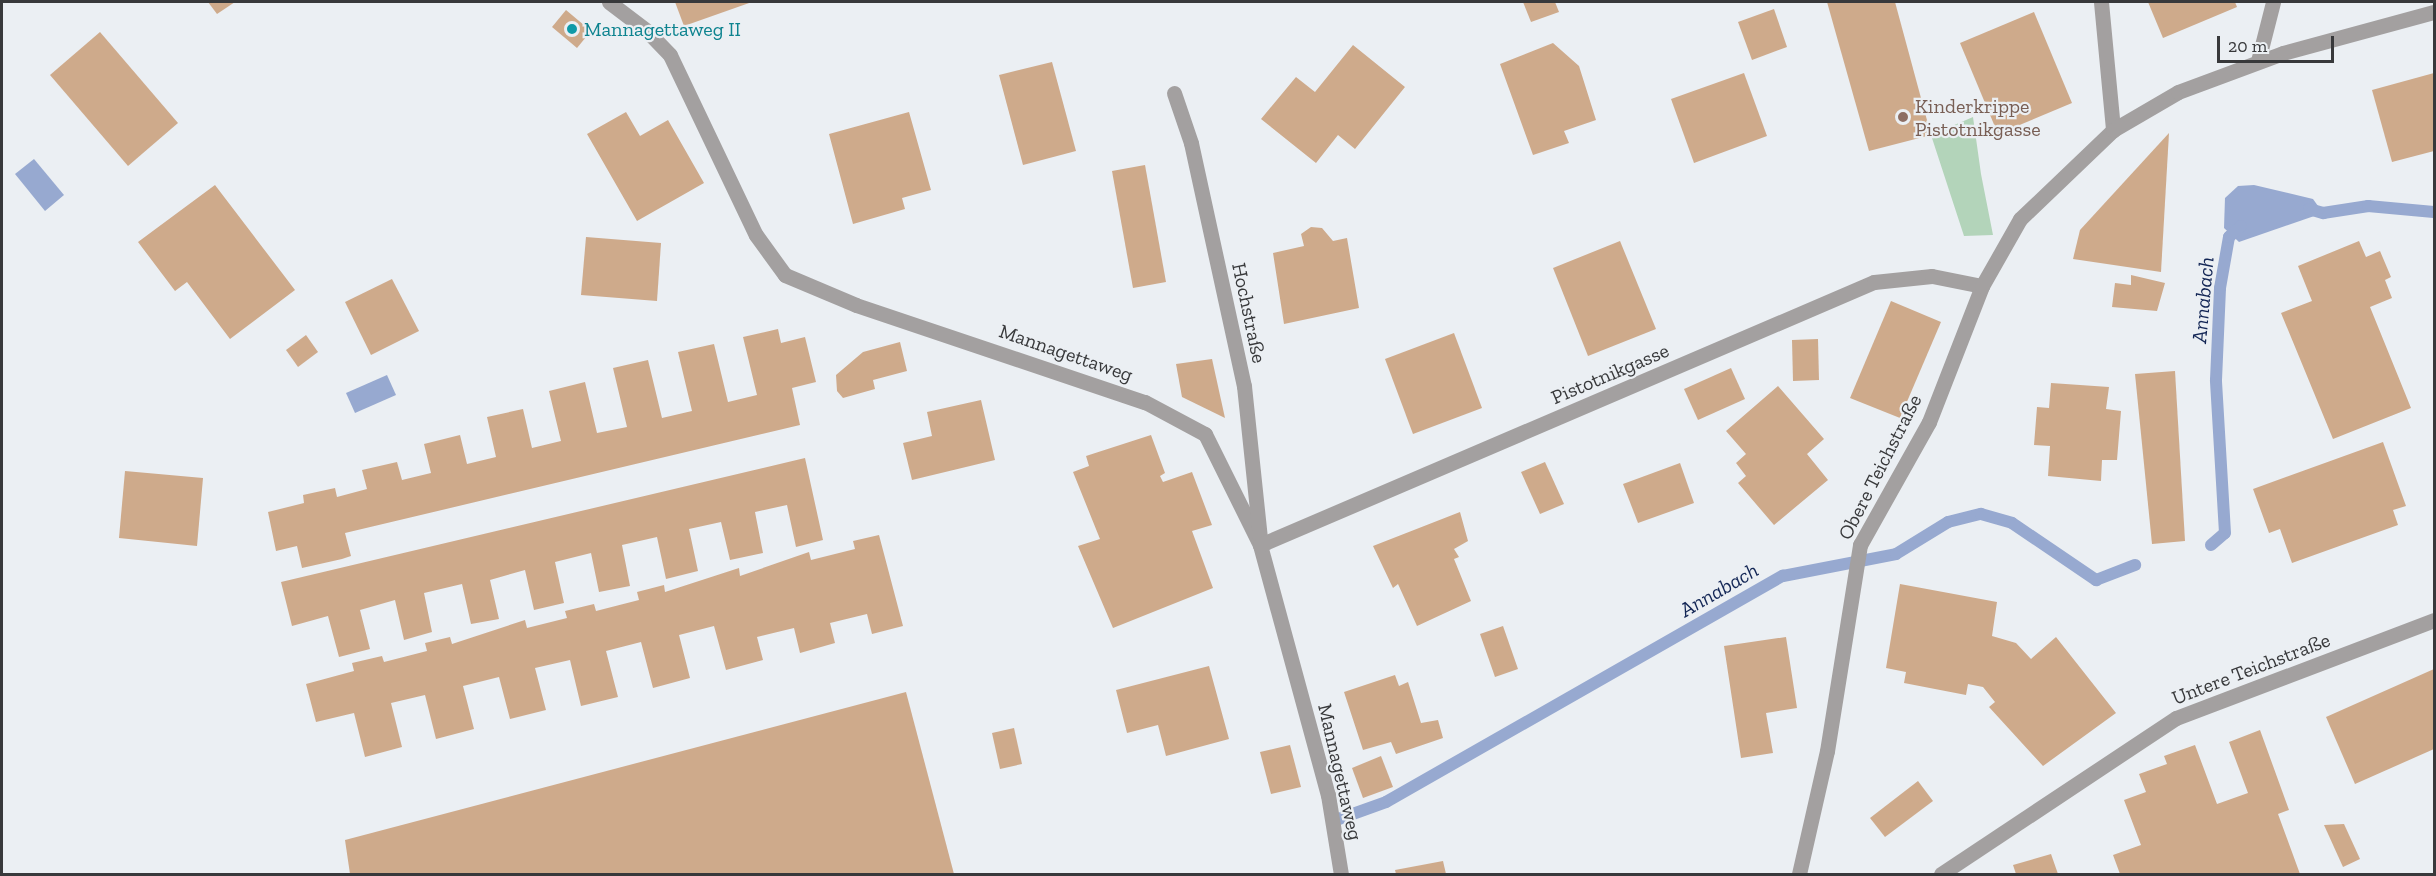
<!DOCTYPE html>
<meta charset="utf-8">
<style>
body{margin:0}
#map{position:relative;width:2436px;height:876px;overflow:hidden;background:#ebeff3;font-family:"Zilla Slab",serif}
div>[style]{position:absolute}
.green>*{inset:0;background:#b3d4ba}
.water>*{inset:0;background:#97a9d0}
.stream>*{height:12px;margin:-6px;padding:0 6px;transform-origin:6px;border-radius:6px;background:#97a9d0}
.building>*{inset:0;background:#ceaa8b}
.minor>*{height:15px;margin:-7.5px;padding:0 7.5px;transform-origin:7.5px;border-radius:7.5px;background:#a3a0a0}
.dots>*{width:16px;height:16px;translate:-50% -50%;box-sizing:border-box;border:3px solid #ebeff3;border-radius:50%}
span{translate:-50% -50%;white-space:nowrap;text-align:center;line-height:1.15;-webkit-text-stroke:4.5px #ebeff3;paint-order:stroke}
.culture-label{font-size:20px;color:#0d838f}
.left{translate:0 -50%;text-align:left}
.education-label{font-size:20px;color:#785e54}
.street-label{font-size:20px;color:#38393b}
.water-label{font-size:21px;color:#132655;font-style:italic}
.frame{position:absolute;inset:0;border:3px solid #38393b;pointer-events:none}
.scale{position:absolute;left:2217px;top:36px;width:117px;height:27px;box-sizing:border-box;border:3px solid #38393b;border-top:0;padding-left:8px;font-size:18px;line-height:21px;white-space:nowrap;color:#38393b;-webkit-text-stroke:4px #ebeff3;paint-order:stroke}
</style>
<div id="map">
<div class="green">
<i style="clip-path:polygon(1973px 117px,1981px 174px,1993px 235px,1964px 236px,1931px 135px)"></i>
</div>
<div class="water">
<i style="clip-path:polygon(34px 159px,64px 195px,45px 211px,15px 174px)"></i>
<i style="clip-path:polygon(2254px 185px,2313px 199px,2323px 213px,2239px 242px,2224px 228px,2225px 198px,2238px 186px)"></i>
<i style="clip-path:polygon(387px 375px,396px 395px,355px 413px,346px 393px)"></i>
</div>
<div class="stream">
<i style="left:2309px;top:209px;width:15px;rotate:16deg"></i>
<i style="left:2323px;top:213px;width:46px;rotate:-8.8deg"></i>
<i style="left:2368px;top:206px;width:66px;rotate:5.2deg"></i>
<i style="left:2211px;top:545px;width:18px;rotate:-41deg"></i>
<i style="left:2225px;top:533px;width:153px;rotate:-93.4deg"></i>
<i style="left:2216px;top:380px;width:92px;rotate:-87.5deg"></i>
<i style="left:2220px;top:288px;width:52px;rotate:-80deg"></i>
<i style="left:2229px;top:237px;width:16px;rotate:-43deg"></i>
<i style="left:1336px;top:820px;width:53px;rotate:-19.8deg"></i>
<i style="left:1386px;top:802px;width:457px;rotate:-29.7deg"></i>
<i style="left:1783px;top:576px;width:115px;rotate:-11deg"></i>
<i style="left:1896px;top:554px;width:61px;rotate:-31.6deg"></i>
<i style="left:1948px;top:522px;width:34px;rotate:-14deg"></i>
<i style="left:1981px;top:514px;width:32px;rotate:16deg"></i>
<i style="left:2012px;top:523px;width:102px;rotate:34.2deg"></i>
<i style="left:2096px;top:580px;width:42px;rotate:-21deg"></i>
</div>
<div class="building">
<i style="clip-path:polygon(208px 2px,235px 2px,217px 14px)"></i>
<i style="clip-path:polygon(675px 2px,752px 2px,684px 26px)"></i>
<i style="clip-path:polygon(1523px 2px,1555px 2px,1559px 12px,1531px 22px)"></i>
<i style="clip-path:polygon(1827px 2px,1895px 2px,1931px 135px,1869px 151px)"></i>
<i style="clip-path:polygon(2148px 2px,2235px 2px,2237px 7px,2163px 38px)"></i>
<i style="clip-path:polygon(1774px 9px,1787px 47px,1752px 60px,1738px 22px)"></i>
<i style="clip-path:polygon(566px 10px,591px 31px,577px 48px,552px 27px)"></i>
<i style="clip-path:polygon(2034px 12px,2072px 103px,1998px 134px,1960px 43px)"></i>
<i style="clip-path:polygon(100px 32px,178px 123px,128px 166px,50px 75px)"></i>
<i style="clip-path:polygon(1553px 43px,1579px 66px,1596px 120px,1564px 131px,1569px 143px,1533px 155px,1500px 64px)"></i>
<i style="clip-path:polygon(1353px 45px,1405px 87px,1355px 149px,1338px 135px,1316px 163px,1261px 119px,1296px 77px,1315px 92px)"></i>
<i style="clip-path:polygon(1052px 62px,1076px 151px,1023px 165px,999px 75px)"></i>
<i style="clip-path:polygon(1744px 73px,1767px 136px,1694px 163px,1671px 99px)"></i>
<i style="clip-path:polygon(2434px 73px,2434px 151px,2392px 162px,2372px 90px)"></i>
<i style="clip-path:polygon(626px 112px,640px 136px,668px 120px,704px 183px,637px 221px,587px 134px)"></i>
<i style="clip-path:polygon(909px 112px,931px 190px,902px 198px,905px 209px,853px 224px,829px 134px)"></i>
<i style="clip-path:polygon(2169px 133px,2161px 272px,2073px 259px,2080px 230px)"></i>
<i style="clip-path:polygon(1145px 165px,1166px 282px,1133px 288px,1112px 171px)"></i>
<i style="clip-path:polygon(215px 185px,295px 290px,230px 339px,187px 282px,175px 291px,138px 242px)"></i>
<i style="clip-path:polygon(1311px 227px,1322px 228px,1333px 241px,1347px 238px,1359px 308px,1284px 324px,1273px 253px,1304px 246px,1301px 234px)"></i>
<i style="clip-path:polygon(586px 237px,661px 243px,657px 301px,581px 295px)"></i>
<i style="clip-path:polygon(1620px 241px,1656px 329px,1588px 356px,1553px 268px)"></i>
<i style="clip-path:polygon(2359px 241px,2366px 257px,2380px 251px,2391px 277px,2385px 280px,2392px 298px,2370px 307px,2411px 408px,2333px 439px,2281px 313px,2312px 301px,2298px 266px)"></i>
<i style="clip-path:polygon(2131px 275px,2165px 283px,2157px 311px,2112px 307px,2115px 283px,2131px 285px)"></i>
<i style="clip-path:polygon(392px 279px,419px 331px,371px 355px,345px 302px)"></i>
<i style="clip-path:polygon(1891px 301px,1941px 322px,1900px 418px,1850px 398px)"></i>
<i style="clip-path:polygon(778px 329px,781px 343px,805px 337px,816px 382px,792px 388px,800px 425px,345px 533px,351px 556px,342px 559px,302px 568px,297px 546px,276px 551px,268px 512px,304px 503px,303px 495px,335px 488px,337px 497px,367px 489px,362px 470px,397px 462px,402px 480px,431px 473px,424px 444px,460px 435px,467px 464px,496px 457px,487px 417px,523px 409px,532px 448px,561px 441px,549px 391px,585px 382px,597px 433px,627px 427px,613px 368px,648px 360px,662px 418px,692px 411px,678px 352px,714px 344px,728px 402px,757px 395px,743px 337px)"></i>
<i style="clip-path:polygon(1454px 333px,1482px 408px,1413px 434px,1385px 359px)"></i>
<i style="clip-path:polygon(306px 335px,318px 352px,298px 367px,286px 350px)"></i>
<i style="clip-path:polygon(1818px 339px,1819px 380px,1793px 381px,1792px 340px)"></i>
<i style="clip-path:polygon(900px 342px,907px 371px,873px 380px,875px 389px,843px 398px,837px 391px,836px 375px,863px 352px)"></i>
<i style="clip-path:polygon(1212px 359px,1225px 418px,1182px 397px,1176px 364px)"></i>
<i style="clip-path:polygon(1731px 368px,1745px 399px,1698px 420px,1684px 389px)"></i>
<i style="clip-path:polygon(2175px 371px,2185px 541px,2152px 544px,2135px 374px)"></i>
<i style="clip-path:polygon(2051px 383px,2109px 387px,2106px 409px,2121px 411px,2117px 460px,2102px 460px,2101px 481px,2048px 476px,2050px 446px,2034px 445px,2037px 407px,2049px 408px)"></i>
<i style="clip-path:polygon(1778px 386px,1824px 439px,1807px 454px,1828px 480px,1774px 525px,1738px 483px,1746px 476px,1736px 463px,1746px 454px,1726px 431px)"></i>
<i style="clip-path:polygon(981px 400px,995px 460px,912px 480px,903px 443px,932px 436px,927px 412px)"></i>
<i style="clip-path:polygon(1151px 435px,1165px 473px,1160px 476px,1163px 482px,1192px 472px,1212px 525px,1192px 531px,1213px 588px,1113px 628px,1078px 546px,1100px 539px,1073px 472px,1089px 466px,1086px 456px)"></i>
<i style="clip-path:polygon(2383px 442px,2406px 506px,2393px 510px,2398px 525px,2292px 563px,2280px 529px,2269px 533px,2253px 489px)"></i>
<i style="clip-path:polygon(805px 458px,823px 540px,796px 547px,787px 505px,755px 512px,763px 553px,730px 560px,721px 522px,689px 529px,698px 571px,666px 579px,657px 537px,622px 545px,630px 586px,599px 592px,591px 553px,555px 562px,564px 603px,534px 610px,525px 570px,490px 580px,499px 619px,471px 624px,462px 584px,424px 593px,432px 632px,404px 640px,395px 600px,360px 610px,370px 649px,339px 657px,328px 616px,292px 626px,281px 582px)"></i>
<i style="clip-path:polygon(1545px 462px,1564px 504px,1540px 514px,1521px 472px)"></i>
<i style="clip-path:polygon(1680px 463px,1694px 503px,1638px 523px,1623px 484px)"></i>
<i style="clip-path:polygon(125px 471px,203px 478px,197px 546px,119px 538px)"></i>
<i style="clip-path:polygon(1460px 512px,1468px 541px,1454px 549px,1459px 557px,1454px 559px,1471px 601px,1417px 626px,1398px 584px,1393px 588px,1373px 546px)"></i>
<i style="clip-path:polygon(879px 535px,903px 626px,872px 634px,867px 614px,830px 623px,835px 643px,800px 653px,794px 628px,757px 637px,763px 660px,726px 670px,714px 626px,679px 635px,690px 678px,653px 688px,641px 642px,606px 651px,618px 697px,581px 706px,570px 660px,535px 668px,546px 710px,510px 719px,499px 677px,463px 686px,474px 729px,436px 739px,425px 695px,391px 703px,402px 747px,365px 757px,354px 713px,316px 722px,306px 684px,354px 671px,352px 663px,382px 656px,384px 662px,427px 651px,425px 643px,450px 637px,452px 644px,525px 620px,527px 628px,567px 618px,565px 611px,594px 604px,596px 611px,639px 600px,637px 592px,664px 585px,665px 592px,739px 568px,740px 576px,809px 552px,811px 560px,855px 549px,853px 541px)"></i>
<i style="clip-path:polygon(1900px 584px,1997px 602px,1992px 636px,2016px 643px,2031px 659px,2056px 637px,2116px 713px,2043px 766px,1989px 707px,1995px 702px,1983px 687px,1968px 684px,1966px 695px,1904px 683px,1906px 672px,1886px 668px)"></i>
<i style="clip-path:polygon(1503px 626px,1518px 669px,1495px 677px,1480px 634px)"></i>
<i style="clip-path:polygon(1786px 637px,1797px 708px,1766px 713px,1773px 753px,1741px 758px,1724px 646px)"></i>
<i style="clip-path:polygon(1209px 666px,1229px 739px,1166px 756px,1158px 725px,1127px 733px,1116px 690px)"></i>
<i style="clip-path:polygon(2434px 669px,2434px 749px,2355px 784px,2326px 717px)"></i>
<i style="clip-path:polygon(1395px 675px,1399px 686px,1408px 682px,1421px 723px,1438px 720px,1443px 738px,1396px 754px,1391px 742px,1363px 750px,1344px 692px)"></i>
<i style="clip-path:polygon(906px 692px,954px 874px,350px 874px,345px 840px)"></i>
<i style="clip-path:polygon(1014px 728px,1022px 764px,1000px 769px,992px 733px)"></i>
<i style="clip-path:polygon(2260px 730px,2289px 810px,2278px 814px,2300px 874px,2120px 874px,2113px 855px,2141px 845px,2124px 800px,2146px 792px,2139px 774px,2167px 764px,2164px 756px,2195px 745px,2217px 804px,2248px 793px,2229px 742px)"></i>
<i style="clip-path:polygon(1290px 745px,1301px 787px,1271px 794px,1260px 752px)"></i>
<i style="clip-path:polygon(1381px 756px,1393px 787px,1363px 798px,1352px 768px)"></i>
<i style="clip-path:polygon(1918px 781px,1933px 801px,1885px 837px,1870px 818px)"></i>
<i style="clip-path:polygon(2344px 824px,2360px 859px,2343px 867px,2324px 825px)"></i>
<i style="clip-path:polygon(2051px 854px,2058px 874px,2016px 874px,2013px 865px)"></i>
<i style="clip-path:polygon(1443px 861px,1446px 874px,1396px 874px,1395px 870px)"></i>
</div>
<div class="minor">
<i style="left:609px;top:2px;width:48px;rotate:37.3deg"></i>
<i style="left:647px;top:31px;width:33px;rotate:46deg"></i>
<i style="left:670px;top:55px;width:199px;rotate:64.5deg"></i>
<i style="left:756px;top:235px;width:49px;rotate:54.1deg"></i>
<i style="left:785px;top:275px;width:77px;rotate:22.9deg"></i>
<i style="left:856px;top:305px;width:305px;rotate:18.6deg"></i>
<i style="left:1145px;top:402px;width:68px;rotate:28.1deg"></i>
<i style="left:1205px;top:434px;width:124px;rotate:63.6deg"></i>
<i style="left:1260px;top:545px;width:259px;rotate:74.8deg"></i>
<i style="left:1328px;top:795px;width:80px;rotate:80.7deg"></i>
<i style="left:2101px;top:2px;width:129px;rotate:84.6deg"></i>
<i style="left:2258px;top:61px;width:61px;rotate:-75.7deg"></i>
<i style="left:1174px;top:93px;width:53px;rotate:71.2deg"></i>
<i style="left:1191px;top:143px;width:249px;rotate:77.7deg"></i>
<i style="left:1244px;top:386px;width:154px;rotate:84deg"></i>
<i style="left:1260px;top:545px;width:668px;rotate:-23.19deg"></i>
<i style="left:1874px;top:282px;width:58px;rotate:-5.9deg"></i>
<i style="left:1932px;top:276px;width:51px;rotate:11.3deg"></i>
<i style="left:1799px;top:874px;width:126px;rotate:-77.2deg"></i>
<i style="left:1827px;top:751px;width:209px;rotate:-80.9deg"></i>
<i style="left:1860px;top:545px;width:141px;rotate:-60.7deg"></i>
<i style="left:1929px;top:422px;width:146px;rotate:-68.7deg"></i>
<i style="left:1982px;top:286px;width:77px;rotate:-60.4deg"></i>
<i style="left:2020px;top:219px;width:129px;rotate:-43.7deg"></i>
<i style="left:2113px;top:130px;width:75px;rotate:-30.3deg"></i>
<i style="left:2178px;top:92px;width:112px;rotate:-20.4deg"></i>
<i style="left:2283px;top:53px;width:156px;rotate:-15.2deg"></i>
<i style="left:1941px;top:874px;width:282px;rotate:-33.6deg"></i>
<i style="left:2176px;top:718px;width:276px;rotate:-20.8deg"></i>
</div>
<div class="dots">
<i style="left:572px;top:29px;background:#0f9aa8"></i>
<i style="left:1903px;top:117px;background:#8d6e63"></i>
</div>
<div class="culture-label">
<span class="left" style="left:584px;top:29px">Mannagettaweg II</span>
</div>
<div class="education-label">
<span class="left" style="left:1915px;top:118px">Kinderkrippe<br>Pistotnikgasse</span>
</div>
<div class="street-label">
<span style="left:1249px;top:313px;rotate:78deg">Hochstraße</span>
<span style="left:1066px;top:353px;rotate:19deg">Mannagettaweg</span>
<span style="left:1610px;top:374px;rotate:-23deg">Pistotnikgasse</span>
<span style="left:1880px;top:467px;rotate:-63deg">Obere Teichstraße</span>
<span style="left:2251px;top:669px;rotate:-21deg">Untere Teichstraße</span>
<span style="left:1340px;top:772px;rotate:77deg">Mannagettaweg</span>
</div>
<div class="water-label">
<span style="left:2203px;top:300px;rotate:-85deg">Annabach</span>
<span style="left:1719px;top:590px;rotate:-30deg">Annabach</span>
</div>
<div class="frame"></div>
<div class="scale">20 m</div>
</div>
